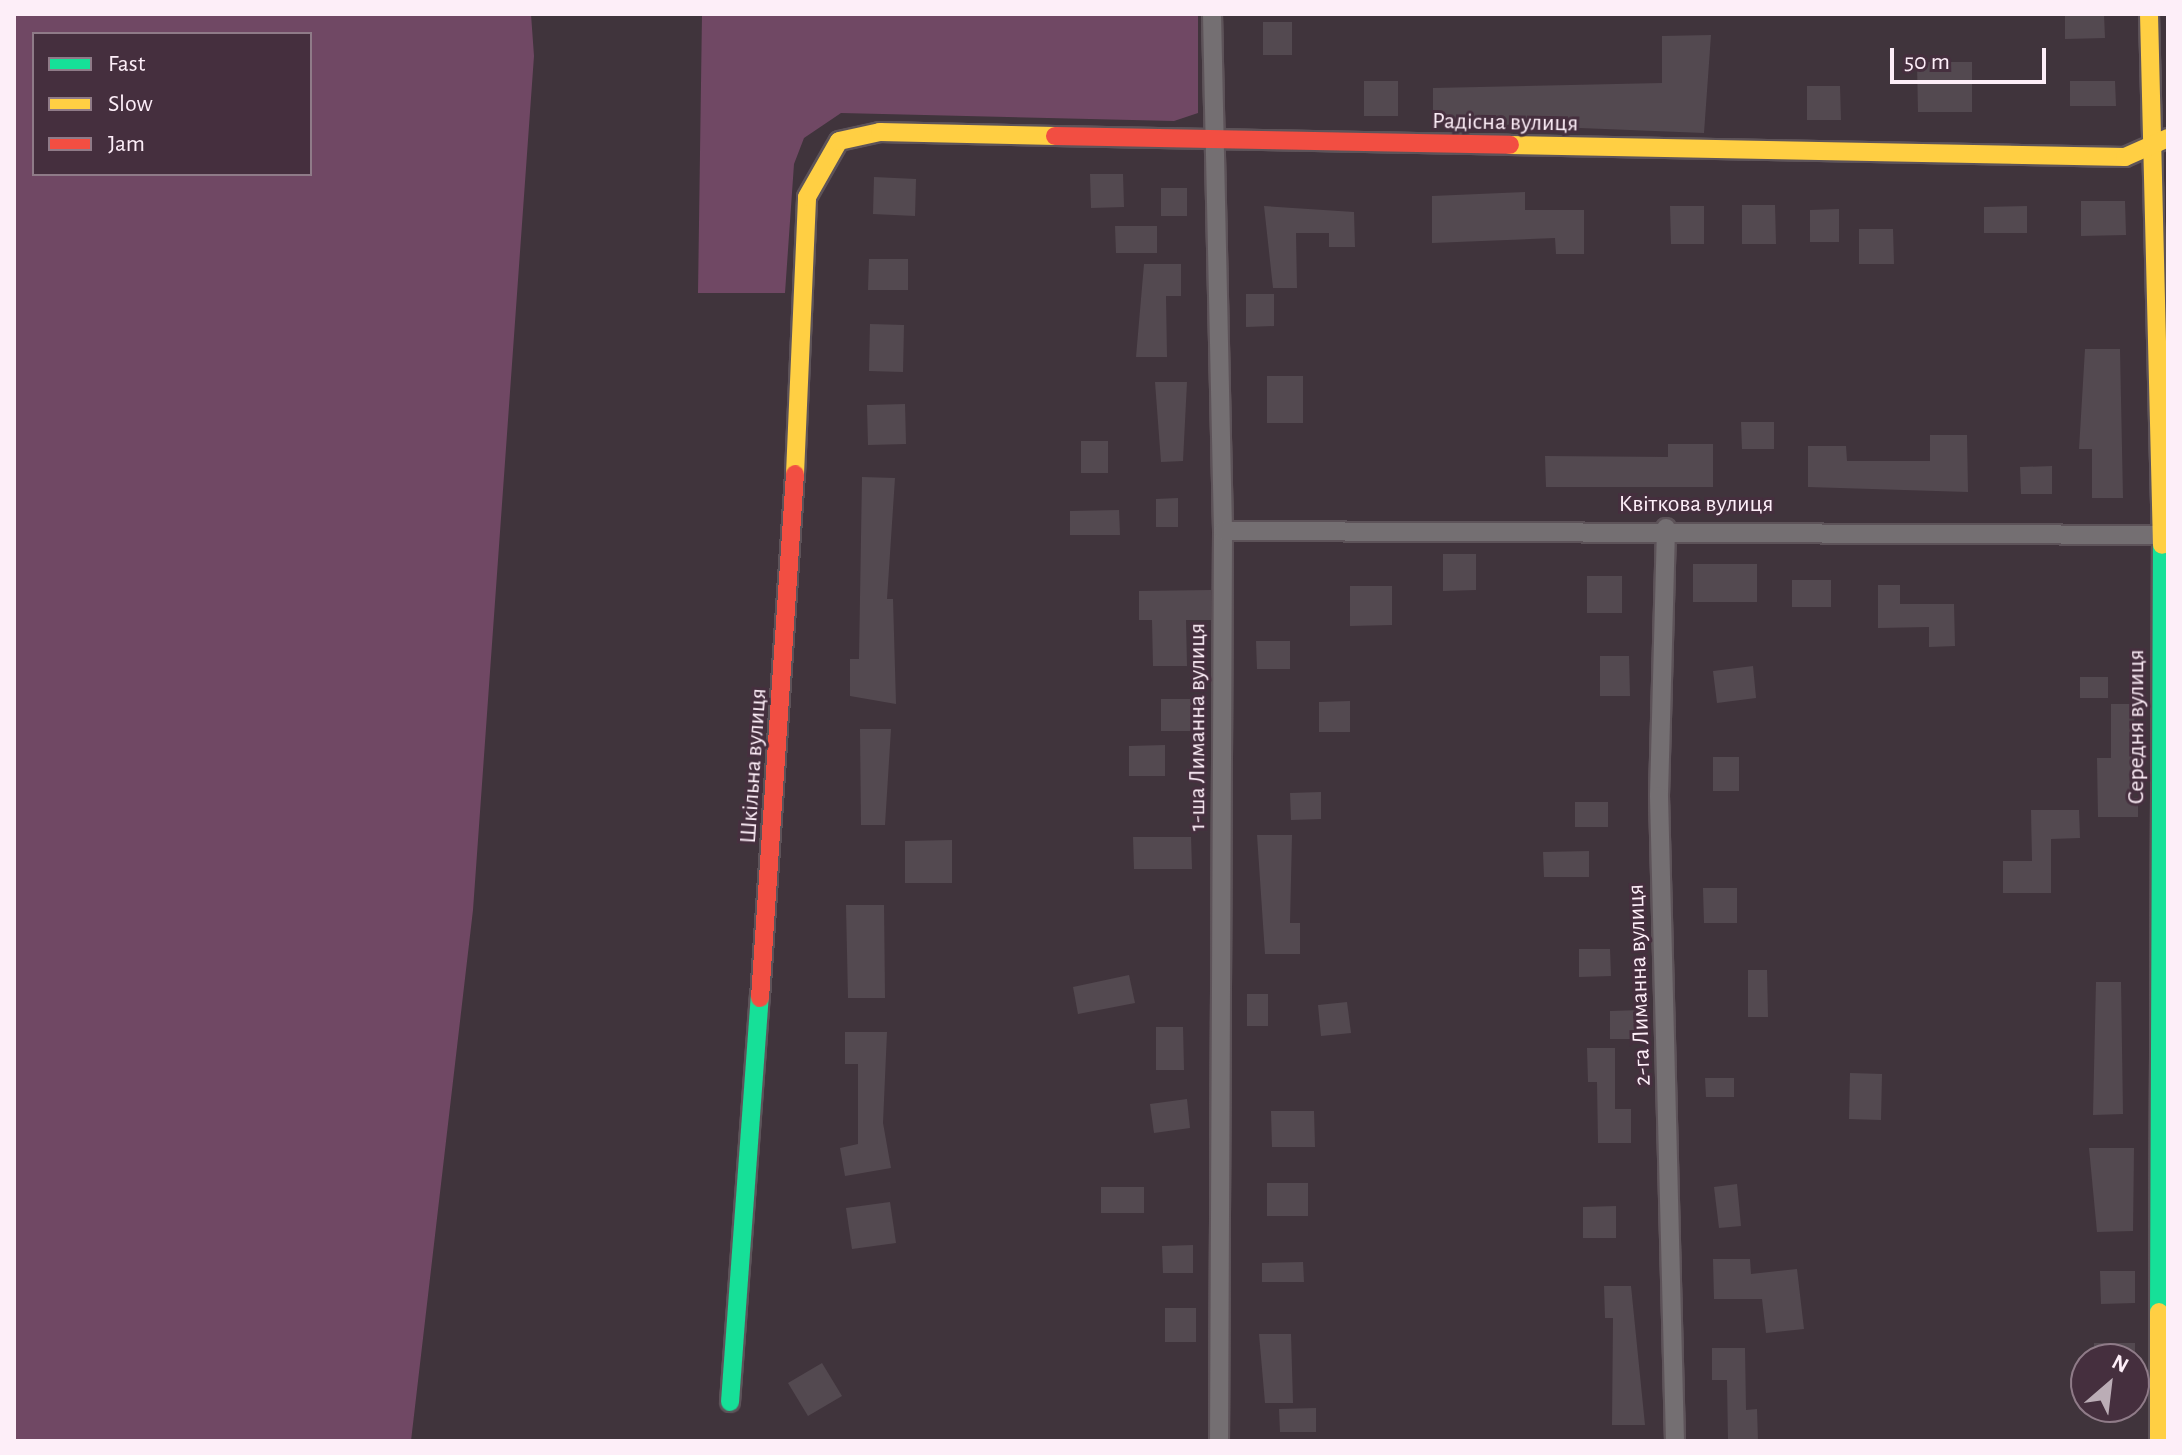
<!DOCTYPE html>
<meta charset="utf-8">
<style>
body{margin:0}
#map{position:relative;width:2182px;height:1455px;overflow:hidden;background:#40343c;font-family:"Alegreya Sans",sans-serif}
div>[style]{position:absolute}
.green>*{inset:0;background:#704864}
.building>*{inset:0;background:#534950}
.roads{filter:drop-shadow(2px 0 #5d5359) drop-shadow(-2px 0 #5d5359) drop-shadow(0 2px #5d5359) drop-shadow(0 -2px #5d5359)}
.street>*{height:18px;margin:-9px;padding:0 9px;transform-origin:9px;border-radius:9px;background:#746f72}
.fast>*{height:18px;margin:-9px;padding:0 9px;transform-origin:9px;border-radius:9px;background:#16e098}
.slow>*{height:18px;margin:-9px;padding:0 9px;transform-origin:9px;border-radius:9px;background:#ffcf43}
.jam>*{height:18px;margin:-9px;padding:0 9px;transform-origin:9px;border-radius:9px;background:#f24e42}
span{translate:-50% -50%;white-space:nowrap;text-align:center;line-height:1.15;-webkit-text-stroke:6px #452f3e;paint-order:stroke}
.street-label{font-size:24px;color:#fdeef8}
.frame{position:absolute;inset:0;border:16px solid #fdeef8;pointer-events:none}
.legend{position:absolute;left:32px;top:32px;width:280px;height:144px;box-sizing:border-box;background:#452f3e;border:2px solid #8f7b88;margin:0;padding:10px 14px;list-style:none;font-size:24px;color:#fdeef8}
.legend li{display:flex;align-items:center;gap:16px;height:40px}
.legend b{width:40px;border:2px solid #8f7b88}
.north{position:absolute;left:2070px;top:1343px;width:80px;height:80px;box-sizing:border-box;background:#452f3e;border:2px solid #8f7b88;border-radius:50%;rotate:28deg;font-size:22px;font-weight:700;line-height:32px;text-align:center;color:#fdeef8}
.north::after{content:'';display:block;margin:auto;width:28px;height:36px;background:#bbadb6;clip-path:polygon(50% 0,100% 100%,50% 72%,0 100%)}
.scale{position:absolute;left:1890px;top:48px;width:156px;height:36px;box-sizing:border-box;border:4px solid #fdeef8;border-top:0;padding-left:10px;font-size:24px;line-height:28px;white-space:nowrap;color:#fdeef8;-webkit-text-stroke:6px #452f3e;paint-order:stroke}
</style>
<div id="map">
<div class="green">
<i style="clip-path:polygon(evenodd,14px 14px,531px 14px,534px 56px,473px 910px,411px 1441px,14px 1441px,14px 14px,34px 34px,310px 34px,310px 174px,34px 174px,34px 34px)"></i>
<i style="clip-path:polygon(702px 14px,1198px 14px,1198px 113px,1174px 121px,841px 113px,804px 138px,794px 164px,785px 293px,698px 293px)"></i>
</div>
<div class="building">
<i style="clip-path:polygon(2065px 14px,2104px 14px,2105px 38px,2065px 39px)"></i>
<i style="clip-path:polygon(1263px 22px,1292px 22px,1292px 55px,1263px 55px)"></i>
<i style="clip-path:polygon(1711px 35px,1704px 133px,1433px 122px,1433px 88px,1662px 83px,1662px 36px)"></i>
<i style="clip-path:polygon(1917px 62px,1972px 62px,1972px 112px,1918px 112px)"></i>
<i style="clip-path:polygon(1364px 81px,1398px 81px,1398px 116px,1364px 116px)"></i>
<i style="clip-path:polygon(2070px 81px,2115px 81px,2116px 106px,2070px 106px)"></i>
<i style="clip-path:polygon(1807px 86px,1840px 86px,1841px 120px,1807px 120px)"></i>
<i style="clip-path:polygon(1090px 174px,1123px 174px,1124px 207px,1091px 208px)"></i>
<i style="clip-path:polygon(874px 177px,916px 179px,915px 216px,873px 214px)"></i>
<i style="clip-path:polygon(1161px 188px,1187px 188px,1187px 216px,1161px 216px)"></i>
<i style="clip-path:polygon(1525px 192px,1525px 210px,1584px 210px,1584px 254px,1556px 254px,1555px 238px,1432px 243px,1432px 196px)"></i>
<i style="clip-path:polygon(2081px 201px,2125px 201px,2126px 235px,2081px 236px)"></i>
<i style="clip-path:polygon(1742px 205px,1775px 205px,1776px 244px,1742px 244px)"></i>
<i style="clip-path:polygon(1264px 206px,1354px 212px,1355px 247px,1329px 247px,1329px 233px,1296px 233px,1297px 288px,1273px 288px)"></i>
<i style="clip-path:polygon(1670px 206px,1704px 206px,1704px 244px,1671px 244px)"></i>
<i style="clip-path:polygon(2027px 206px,2027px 233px,1984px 233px,1984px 207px)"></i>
<i style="clip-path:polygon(1839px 209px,1839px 242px,1810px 242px,1810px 210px)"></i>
<i style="clip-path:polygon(1115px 226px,1157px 226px,1157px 253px,1116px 253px)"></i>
<i style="clip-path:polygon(1859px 229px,1893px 229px,1894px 264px,1859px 264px)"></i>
<i style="clip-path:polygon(869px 259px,908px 259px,908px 290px,868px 290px)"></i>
<i style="clip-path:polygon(1144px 264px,1181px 264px,1181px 296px,1166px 296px,1167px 357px,1136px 357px)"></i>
<i style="clip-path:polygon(1246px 294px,1274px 294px,1274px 326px,1246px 327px)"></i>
<i style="clip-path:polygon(870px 324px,904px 325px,903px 372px,869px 371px)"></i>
<i style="clip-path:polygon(2085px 349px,2120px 349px,2123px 498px,2092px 498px,2092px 449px,2079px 449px)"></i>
<i style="clip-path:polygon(1267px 376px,1303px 376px,1303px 423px,1267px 423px)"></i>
<i style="clip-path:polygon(1155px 382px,1187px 382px,1183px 461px,1161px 462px)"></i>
<i style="clip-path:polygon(905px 404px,906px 444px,868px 445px,867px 405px)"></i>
<i style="clip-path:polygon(1741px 422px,1774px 422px,1774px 449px,1742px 449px)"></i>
<i style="clip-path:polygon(1930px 435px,1967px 435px,1968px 492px,1808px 487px,1808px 446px,1846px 446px,1847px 461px,1930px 461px)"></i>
<i style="clip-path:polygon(1081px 441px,1108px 441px,1108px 473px,1081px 473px)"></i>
<i style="clip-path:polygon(1668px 444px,1713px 444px,1713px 487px,1546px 487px,1545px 456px,1668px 457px)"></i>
<i style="clip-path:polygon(2052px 466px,2052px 494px,2021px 494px,2020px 467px)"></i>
<i style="clip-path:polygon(862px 477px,895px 478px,887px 599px,893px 599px,896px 704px,850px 696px,850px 659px,859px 659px)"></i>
<i style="clip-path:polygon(1178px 498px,1178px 527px,1156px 527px,1156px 499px)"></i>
<i style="clip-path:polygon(1119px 510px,1120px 535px,1070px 535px,1070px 511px)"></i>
<i style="clip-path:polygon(1443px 554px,1476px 554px,1476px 590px,1443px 591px)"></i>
<i style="clip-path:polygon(1693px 564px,1757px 564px,1757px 602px,1693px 602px)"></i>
<i style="clip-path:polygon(1587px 576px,1622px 576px,1622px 613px,1587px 613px)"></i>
<i style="clip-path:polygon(1792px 580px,1831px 580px,1831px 607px,1792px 607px)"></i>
<i style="clip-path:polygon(1878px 585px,1900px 585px,1900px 604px,1954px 604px,1955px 646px,1929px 647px,1929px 627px,1878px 628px)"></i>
<i style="clip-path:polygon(1350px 586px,1392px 586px,1392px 625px,1350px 626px)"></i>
<i style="clip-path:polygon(1211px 590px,1211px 620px,1186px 620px,1187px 666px,1153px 666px,1152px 620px,1139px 620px,1139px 591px)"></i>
<i style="clip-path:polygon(1256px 641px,1290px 641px,1290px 669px,1257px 669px)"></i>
<i style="clip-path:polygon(1600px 656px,1629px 656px,1630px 696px,1600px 696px)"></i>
<i style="clip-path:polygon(1753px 666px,1756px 698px,1717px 703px,1713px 671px)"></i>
<i style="clip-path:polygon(2080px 677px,2108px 677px,2108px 698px,2080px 698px)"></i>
<i style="clip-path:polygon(1161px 699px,1202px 699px,1202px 731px,1161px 731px)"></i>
<i style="clip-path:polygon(1350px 701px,1350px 732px,1319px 732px,1319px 702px)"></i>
<i style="clip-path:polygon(2111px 704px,2135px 704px,2131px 798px,2138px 798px,2138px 817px,2098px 817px,2097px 758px,2111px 758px)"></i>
<i style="clip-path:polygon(860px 729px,891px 729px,885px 825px,861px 825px)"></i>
<i style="clip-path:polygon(1165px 745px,1165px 776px,1129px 776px,1129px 746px)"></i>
<i style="clip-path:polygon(1713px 757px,1739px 757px,1739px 791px,1713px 791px)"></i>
<i style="clip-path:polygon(1321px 792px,1321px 819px,1291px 820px,1290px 793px)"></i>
<i style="clip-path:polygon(1575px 802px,1608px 802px,1608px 827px,1575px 827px)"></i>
<i style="clip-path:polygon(2031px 810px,2079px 810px,2080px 838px,2051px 839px,2051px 893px,2003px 893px,2003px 861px,2032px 861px)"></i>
<i style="clip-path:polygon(1257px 835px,1292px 835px,1290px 923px,1300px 923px,1300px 954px,1265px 954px)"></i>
<i style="clip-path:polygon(1133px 837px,1191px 837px,1192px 869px,1134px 869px)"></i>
<i style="clip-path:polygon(952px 840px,952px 883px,905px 883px,905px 841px)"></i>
<i style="clip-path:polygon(1589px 851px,1589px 877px,1544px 877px,1543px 852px)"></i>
<i style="clip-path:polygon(1703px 888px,1737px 888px,1737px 923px,1704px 923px)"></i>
<i style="clip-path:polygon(846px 905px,884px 905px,885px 998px,848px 998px)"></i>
<i style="clip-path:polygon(1579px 949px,1610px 949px,1611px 976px,1579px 977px)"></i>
<i style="clip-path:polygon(1748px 970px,1767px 970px,1768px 1017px,1748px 1017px)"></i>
<i style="clip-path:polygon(1129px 975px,1135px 1003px,1078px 1014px,1073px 987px)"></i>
<i style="clip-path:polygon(2096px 982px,2121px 982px,2123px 1114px,2093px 1115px)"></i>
<i style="clip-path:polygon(1247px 994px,1268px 994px,1268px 1026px,1247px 1026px)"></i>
<i style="clip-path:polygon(1347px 1002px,1351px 1033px,1321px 1036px,1318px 1005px)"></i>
<i style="clip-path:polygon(1642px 1010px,1643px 1039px,1610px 1039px,1610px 1011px)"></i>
<i style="clip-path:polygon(1156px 1027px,1183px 1027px,1184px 1070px,1156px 1070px)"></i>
<i style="clip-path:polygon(845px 1032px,887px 1032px,883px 1123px,891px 1168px,845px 1176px,840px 1148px,858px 1144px,858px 1064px,845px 1064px)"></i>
<i style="clip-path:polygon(1587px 1048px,1615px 1048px,1615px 1109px,1631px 1109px,1631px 1143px,1598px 1143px,1597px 1082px,1588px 1082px)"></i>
<i style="clip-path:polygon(1850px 1073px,1882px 1074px,1881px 1120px,1849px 1119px)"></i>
<i style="clip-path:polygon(1705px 1078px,1734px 1078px,1734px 1097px,1706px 1097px)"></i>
<i style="clip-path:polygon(1187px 1099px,1190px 1128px,1154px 1133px,1150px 1104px)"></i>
<i style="clip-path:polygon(1271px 1111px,1314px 1111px,1315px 1147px,1272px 1147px)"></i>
<i style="clip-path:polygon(2089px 1148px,2134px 1148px,2133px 1231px,2097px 1232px)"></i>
<i style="clip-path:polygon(1267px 1183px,1308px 1183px,1308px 1216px,1267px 1216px)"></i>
<i style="clip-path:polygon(1737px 1184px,1741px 1226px,1719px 1228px,1714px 1187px)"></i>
<i style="clip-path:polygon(1101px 1187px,1144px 1187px,1144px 1213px,1101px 1213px)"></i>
<i style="clip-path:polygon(890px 1202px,896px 1243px,852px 1249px,846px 1208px)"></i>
<i style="clip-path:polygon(1616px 1206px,1616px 1238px,1583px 1238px,1583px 1207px)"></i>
<i style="clip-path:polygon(1193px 1245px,1193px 1273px,1163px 1273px,1162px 1246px)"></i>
<i style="clip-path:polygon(1713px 1259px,1750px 1259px,1751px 1274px,1797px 1269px,1804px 1329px,1766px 1333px,1762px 1299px,1714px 1299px)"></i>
<i style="clip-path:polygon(1303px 1262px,1304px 1282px,1262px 1282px,1262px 1263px)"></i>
<i style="clip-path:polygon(2100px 1271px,2135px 1271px,2135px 1303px,2101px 1304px)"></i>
<i style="clip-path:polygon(1604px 1286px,1631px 1286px,1645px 1425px,1612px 1425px,1613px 1318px,1605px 1318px)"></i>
<i style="clip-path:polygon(1165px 1308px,1196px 1308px,1196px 1342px,1165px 1342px)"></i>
<i style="clip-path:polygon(1259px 1334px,1291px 1334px,1293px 1403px,1265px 1403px)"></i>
<i style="clip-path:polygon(2094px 1343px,2135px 1343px,2135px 1359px,2094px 1359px)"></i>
<i style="clip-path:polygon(1712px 1348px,1745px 1348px,1746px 1410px,1757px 1409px,1758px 1441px,1728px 1441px,1727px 1380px,1712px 1380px)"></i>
<i style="clip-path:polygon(822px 1363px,842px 1396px,808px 1416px,788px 1383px)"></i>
<i style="clip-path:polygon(1316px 1408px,1316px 1432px,1280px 1432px,1279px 1409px)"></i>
</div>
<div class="roads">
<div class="street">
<i style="left:1212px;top:14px;width:517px;rotate:88.78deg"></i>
<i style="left:1223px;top:531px;width:910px;rotate:90.25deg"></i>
<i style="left:1666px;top:528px;width:268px;rotate:91.5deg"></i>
<i style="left:1659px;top:796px;width:645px;rotate:88.58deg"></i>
<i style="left:1223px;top:531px;width:945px;rotate:0.24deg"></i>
</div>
<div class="fast">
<i style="left:2159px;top:1312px;width:767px;rotate:-89.78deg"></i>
<i style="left:730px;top:1402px;width:405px;rotate:-85.8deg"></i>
</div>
<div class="slow">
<i style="left:2149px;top:14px;width:531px;rotate:88.6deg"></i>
<i style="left:1510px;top:145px;width:615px;rotate:1.12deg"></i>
<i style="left:2125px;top:157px;width:47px;rotate:-23.8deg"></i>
<i style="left:795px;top:474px;width:277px;rotate:-87.5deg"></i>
<i style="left:807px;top:197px;width:64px;rotate:-60.3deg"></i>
<i style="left:839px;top:141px;width:42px;rotate:-12.4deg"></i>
<i style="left:880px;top:132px;width:175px;rotate:1.3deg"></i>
<i style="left:2159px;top:1441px;width:129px;rotate:-90deg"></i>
</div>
<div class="jam">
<i style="left:1055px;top:136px;width:455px;rotate:1.1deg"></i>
<i style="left:760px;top:998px;width:525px;rotate:-86.18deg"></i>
</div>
</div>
<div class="street-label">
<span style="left:1505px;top:123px;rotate:1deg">Радісна вулиця</span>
<span style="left:1696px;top:505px">Квіткова вулиця</span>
<span style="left:1198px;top:727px;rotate:-90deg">1-ша Лиманна вулиця</span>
<span style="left:2137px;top:727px;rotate:-90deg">Середня вулиця</span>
<span style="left:754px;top:766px;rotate:-86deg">Шкільна вулиця</span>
<span style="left:1640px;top:985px;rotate:-92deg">2-га Лиманна вулиця</span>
</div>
<div class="frame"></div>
<ul class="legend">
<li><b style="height:10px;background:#16e098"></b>Fast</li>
<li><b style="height:10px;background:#ffcf43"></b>Slow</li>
<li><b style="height:10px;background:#f24e42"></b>Jam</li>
</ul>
<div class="north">N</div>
<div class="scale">50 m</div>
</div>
